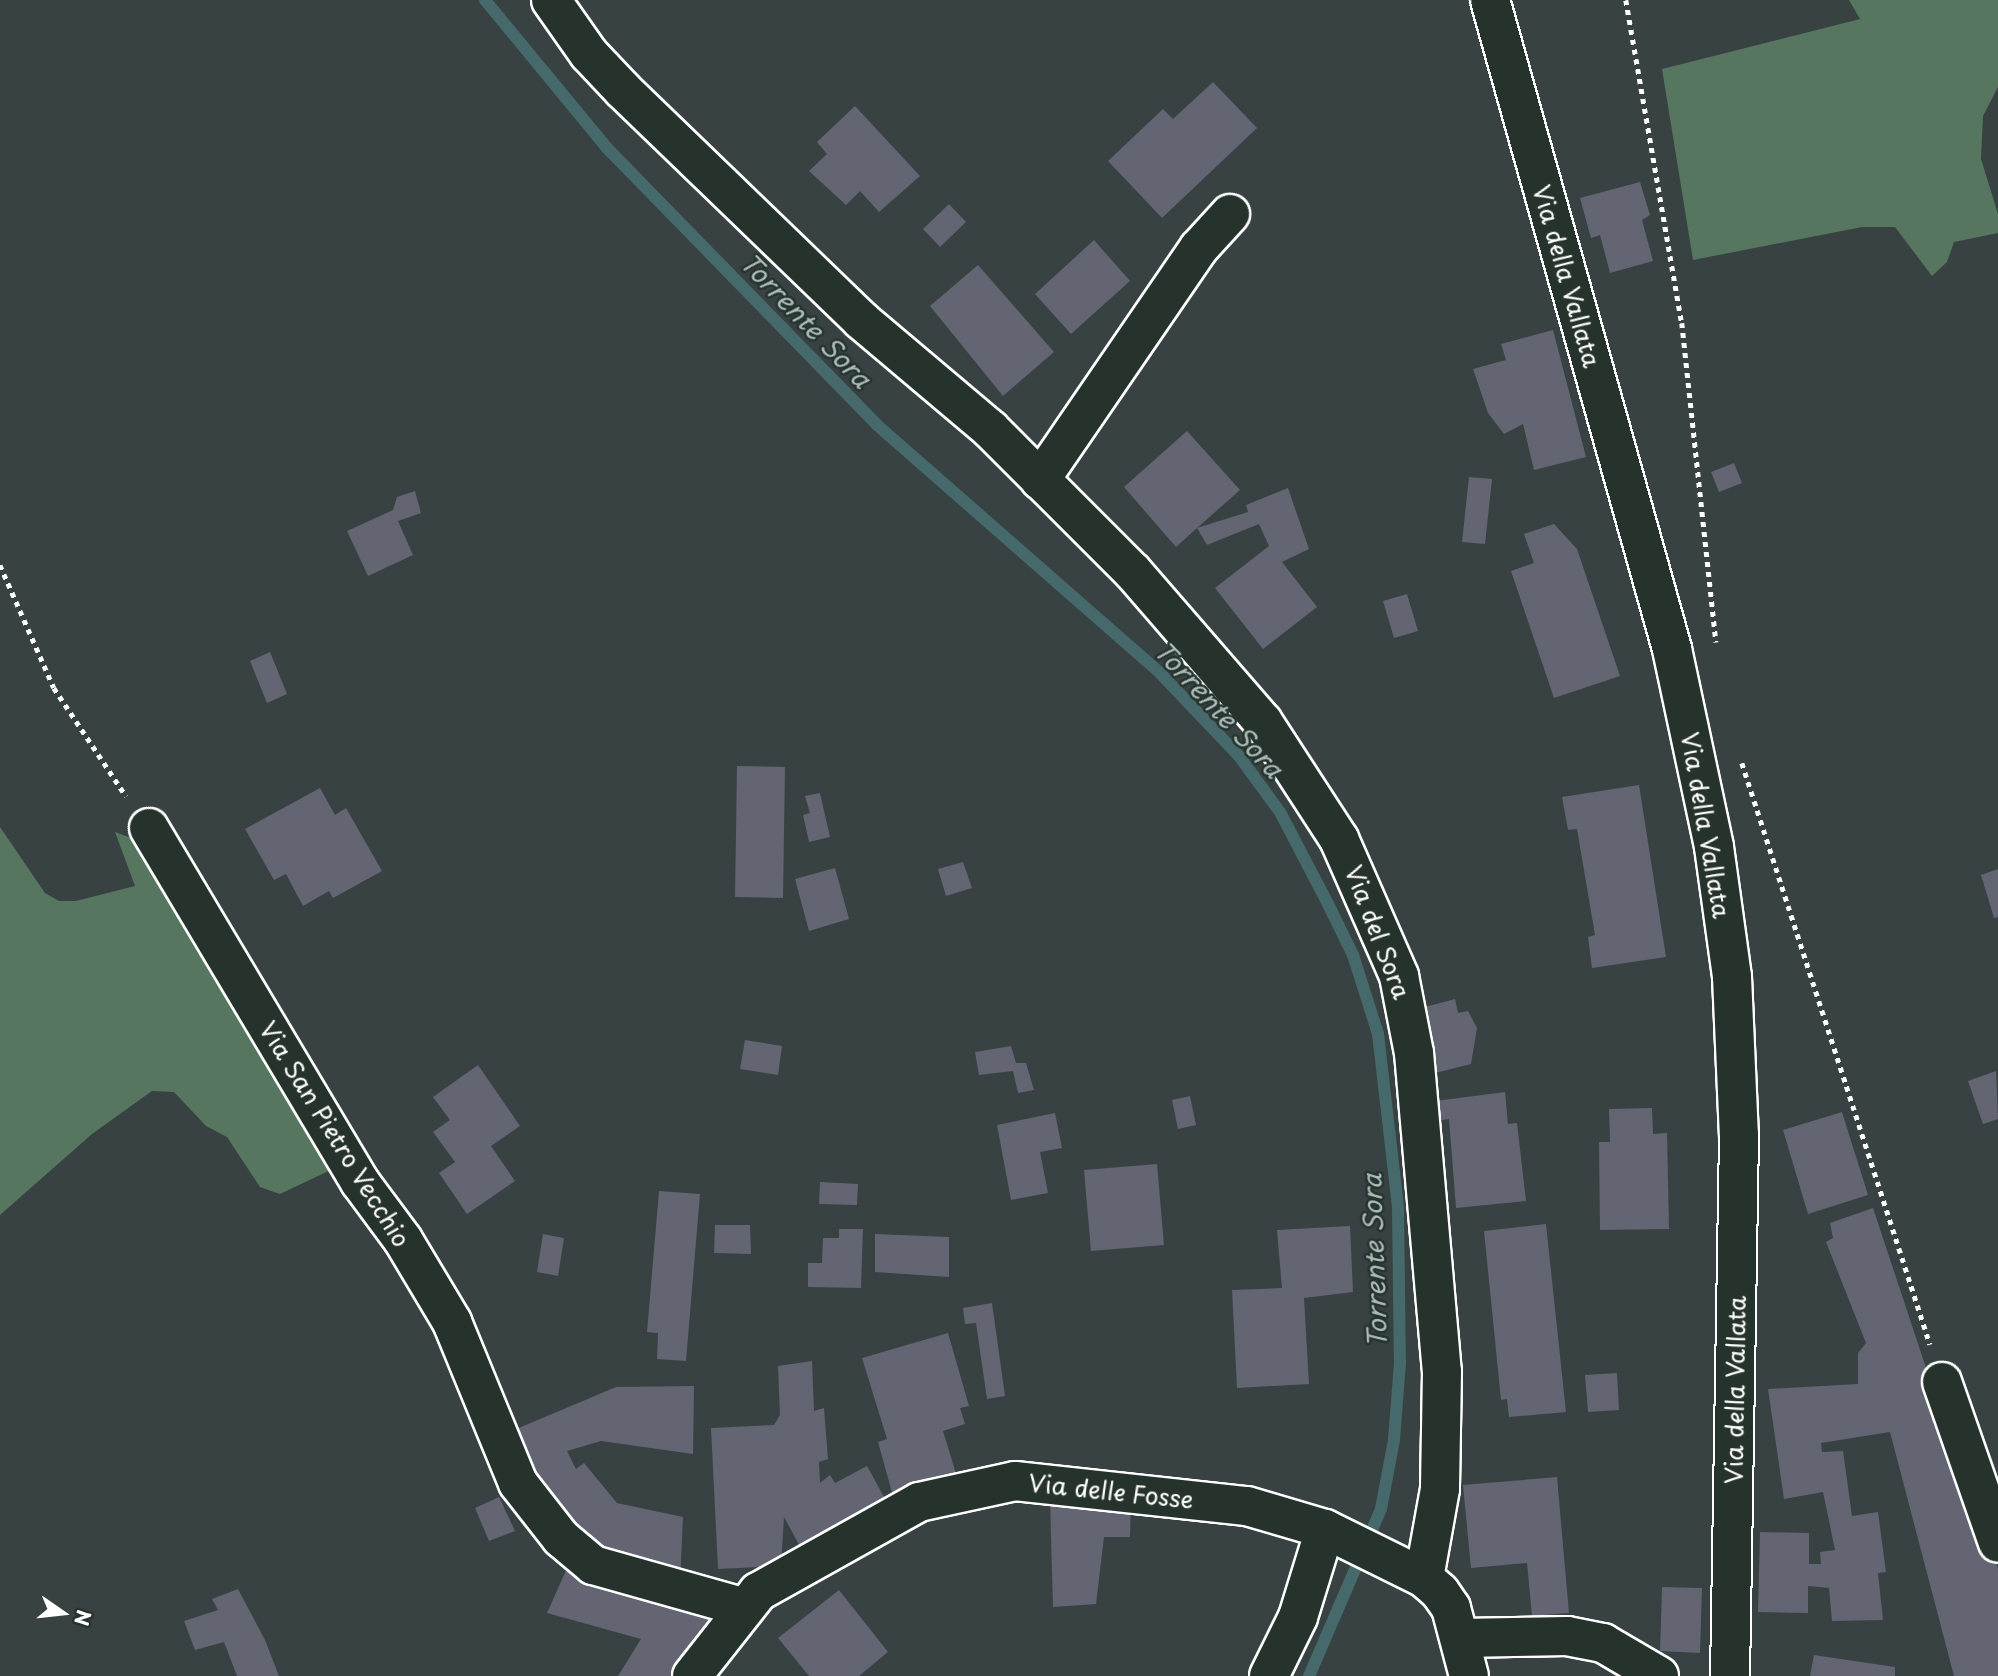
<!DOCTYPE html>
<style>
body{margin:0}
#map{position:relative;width:1998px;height:1676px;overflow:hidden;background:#384242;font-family:"Playpen Sans",sans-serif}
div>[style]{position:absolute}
.green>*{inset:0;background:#56765f}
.stream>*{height:12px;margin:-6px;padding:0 6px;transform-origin:6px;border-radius:6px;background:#466a6b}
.building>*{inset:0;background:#636572}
.path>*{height:4.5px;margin-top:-2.25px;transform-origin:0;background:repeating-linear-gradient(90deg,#fff 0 5px,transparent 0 10px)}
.roads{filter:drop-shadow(2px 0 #fff) drop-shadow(-2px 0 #fff) drop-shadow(0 2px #fff) drop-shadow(0 -2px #fff)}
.street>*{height:38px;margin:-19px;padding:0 19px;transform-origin:19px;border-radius:19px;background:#26332d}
.secondary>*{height:38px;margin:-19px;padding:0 19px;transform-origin:19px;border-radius:19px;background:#26332d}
span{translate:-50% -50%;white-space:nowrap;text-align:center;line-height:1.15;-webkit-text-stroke:5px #26332d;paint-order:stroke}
.street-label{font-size:24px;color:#fff}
.water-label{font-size:26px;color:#acbcbc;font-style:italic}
.north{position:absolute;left:28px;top:1578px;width:70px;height:70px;-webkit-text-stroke:5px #26332d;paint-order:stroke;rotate:104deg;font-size:19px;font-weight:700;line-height:28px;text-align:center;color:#fff}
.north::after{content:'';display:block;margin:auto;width:24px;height:32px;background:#fff;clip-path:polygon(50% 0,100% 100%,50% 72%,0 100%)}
</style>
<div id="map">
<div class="green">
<i style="clip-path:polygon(1849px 0,1998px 0,1998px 87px,1983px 116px,1981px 159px,1998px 214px,1998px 233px,1954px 242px,1947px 262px,1932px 276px,1895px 227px,1862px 227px,1693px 260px,1662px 69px,1860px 19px)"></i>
<i style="clip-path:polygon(0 827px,45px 893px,59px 901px,76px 901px,135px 886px,115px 832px,171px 853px,356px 1158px,280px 1194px,260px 1187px,227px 1137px,206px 1126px,174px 1092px,152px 1091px,92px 1134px,0 1215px)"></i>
</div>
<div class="stream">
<i style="left:485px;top:0;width:192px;rotate:50.5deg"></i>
<i style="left:607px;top:148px;width:387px;rotate:45.7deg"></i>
<i style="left:877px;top:425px;width:376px;rotate:41.2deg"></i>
<i style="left:1160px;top:673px;width:115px;rotate:46.4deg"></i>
<i style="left:1239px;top:756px;width:69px;rotate:53.8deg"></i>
<i style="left:1280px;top:812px;width:104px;rotate:62.4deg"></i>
<i style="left:1328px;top:904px;width:57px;rotate:63.9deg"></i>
<i style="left:1353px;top:955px;width:83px;rotate:72.4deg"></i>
<i style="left:1378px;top:1034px;width:175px;rotate:83.4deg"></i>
<i style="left:1398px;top:1208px;width:155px;rotate:89.3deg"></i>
<i style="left:1400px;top:1363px;width:77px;rotate:94.5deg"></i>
<i style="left:1394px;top:1440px;width:70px;rotate:100.7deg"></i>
<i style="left:1381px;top:1509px;width:182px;rotate:113.3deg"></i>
</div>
<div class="building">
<i style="clip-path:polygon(1213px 82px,1257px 128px,1162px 218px,1108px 161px,1163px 109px,1173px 119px)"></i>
<i style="clip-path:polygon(855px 106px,920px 176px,879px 212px,860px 191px,846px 205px,809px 171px,827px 154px,817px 142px)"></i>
<i style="clip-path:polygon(1640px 182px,1650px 215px,1642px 220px,1653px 261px,1610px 273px,1600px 235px,1591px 238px,1580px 198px)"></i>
<i style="clip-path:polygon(949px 204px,966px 222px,940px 247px,923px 229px)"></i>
<i style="clip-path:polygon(1094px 240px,1130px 281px,1071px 334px,1035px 294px)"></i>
<i style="clip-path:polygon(978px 265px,1054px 352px,1003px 396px,930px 306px)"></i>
<i style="clip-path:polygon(1553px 330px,1586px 457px,1534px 470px,1523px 424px,1504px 434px,1488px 413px,1473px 369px,1506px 360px,1501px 344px)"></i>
<i style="clip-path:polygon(1187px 431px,1240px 490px,1197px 528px,1248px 512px,1246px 505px,1288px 488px,1309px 549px,1282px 562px,1317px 607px,1263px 649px,1215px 588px,1269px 546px,1259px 524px,1207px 545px,1197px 528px,1176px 547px,1124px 487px)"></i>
<i style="clip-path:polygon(1734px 463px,1742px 483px,1719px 492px,1711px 472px)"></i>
<i style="clip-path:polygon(1469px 477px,1492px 479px,1485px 544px,1462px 542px)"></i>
<i style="clip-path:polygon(415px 491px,421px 513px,398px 521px,413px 555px,368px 576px,347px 531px,393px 510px,397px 497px)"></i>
<i style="clip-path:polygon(1554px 524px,1577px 549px,1620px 676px,1554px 698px,1511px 571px,1534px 563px,1524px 534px)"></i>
<i style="clip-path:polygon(1407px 594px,1418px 631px,1394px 638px,1383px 601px)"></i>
<i style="clip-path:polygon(270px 652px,287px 694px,267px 703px,250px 661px)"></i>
<i style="clip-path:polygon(737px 766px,785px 767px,783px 898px,735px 897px)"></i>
<i style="clip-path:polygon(1639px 785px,1666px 957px,1592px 968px,1588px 937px,1595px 935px,1577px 829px,1568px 830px,1562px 797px)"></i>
<i style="clip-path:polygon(320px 788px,335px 815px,346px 808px,382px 871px,333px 898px,329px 891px,303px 906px,286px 874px,274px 880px,245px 829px)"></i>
<i style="clip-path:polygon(820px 793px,830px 837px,809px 842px,803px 815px,810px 813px,805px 796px)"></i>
<i style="clip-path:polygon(963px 862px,972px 888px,946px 896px,938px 869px)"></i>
<i style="clip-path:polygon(835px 868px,849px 919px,809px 931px,795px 879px)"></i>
<i style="clip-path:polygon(1998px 869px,1998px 917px,1994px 918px,1981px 875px)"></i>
<i style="clip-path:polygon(1455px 999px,1458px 1013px,1468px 1011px,1477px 1028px,1471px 1064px,1435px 1073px,1425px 1007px)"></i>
<i style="clip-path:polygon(745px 1040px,782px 1046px,778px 1075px,740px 1069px)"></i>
<i style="clip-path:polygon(1011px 1046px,1016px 1063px,1026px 1063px,1034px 1090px,1018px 1093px,1013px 1071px,979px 1075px,975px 1052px)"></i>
<i style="clip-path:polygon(478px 1065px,520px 1126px,491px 1146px,515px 1181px,467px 1214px,439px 1173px,455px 1162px,433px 1132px,450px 1120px,433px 1097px)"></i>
<i style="clip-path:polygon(1996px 1071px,1998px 1119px,1983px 1124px,1968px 1081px)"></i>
<i style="clip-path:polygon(1505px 1092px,1508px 1124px,1517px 1123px,1526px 1201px,1456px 1208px,1449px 1119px,1430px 1122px,1428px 1102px)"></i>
<i style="clip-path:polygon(1190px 1096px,1196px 1125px,1178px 1129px,1172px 1100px)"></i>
<i style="clip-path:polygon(1652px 1108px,1653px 1134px,1667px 1133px,1669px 1229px,1600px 1230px,1599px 1142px,1610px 1142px,1609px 1109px)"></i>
<i style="clip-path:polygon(1842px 1112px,1868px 1195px,1808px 1214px,1783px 1130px)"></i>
<i style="clip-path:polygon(1055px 1113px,1062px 1148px,1040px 1152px,1048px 1193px,1011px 1200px,997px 1125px)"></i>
<i style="clip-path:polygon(1157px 1164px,1164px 1245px,1091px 1251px,1084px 1170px)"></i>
<i style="clip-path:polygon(820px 1182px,858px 1184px,857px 1205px,819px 1204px)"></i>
<i style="clip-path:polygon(659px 1191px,700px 1194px,686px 1361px,657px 1359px,658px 1333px,647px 1332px)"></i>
<i style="clip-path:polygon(1873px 1208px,1942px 1416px,1989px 1532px,1998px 1569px,1998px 1676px,1954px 1676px,1890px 1432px,1821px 1443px,1822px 1452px,1843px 1451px,1852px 1516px,1878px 1512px,1886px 1572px,1878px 1573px,1883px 1620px,1832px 1621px,1829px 1588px,1808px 1586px,1808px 1613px,1758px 1612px,1760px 1532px,1809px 1533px,1809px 1564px,1821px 1564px,1820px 1552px,1835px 1550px,1823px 1492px,1784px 1499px,1768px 1389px,1858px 1384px,1858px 1353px,1866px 1343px,1826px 1242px,1833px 1238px,1830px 1223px)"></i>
<i style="clip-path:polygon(1546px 1224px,1566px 1412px,1509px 1417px,1507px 1399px,1501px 1400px,1484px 1231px)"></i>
<i style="clip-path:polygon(715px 1225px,750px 1225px,751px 1254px,714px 1253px)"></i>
<i style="clip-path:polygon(1350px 1226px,1353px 1292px,1304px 1298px,1309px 1384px,1237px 1388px,1232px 1290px,1282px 1288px,1277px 1230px)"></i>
<i style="clip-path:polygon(839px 1229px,863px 1229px,861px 1288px,808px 1287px,808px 1263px,822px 1263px,823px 1238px,839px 1238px)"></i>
<i style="clip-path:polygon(543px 1234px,564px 1238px,558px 1276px,537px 1272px)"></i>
<i style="clip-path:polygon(875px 1234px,949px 1237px,949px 1277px,875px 1272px)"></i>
<i style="clip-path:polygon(992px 1303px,1005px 1396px,987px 1399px,976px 1323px,965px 1324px,963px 1308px)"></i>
<i style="clip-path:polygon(948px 1333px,969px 1406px,960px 1408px,965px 1424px,943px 1431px,957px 1477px,893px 1496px,878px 1442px,887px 1439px,862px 1358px)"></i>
<i style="clip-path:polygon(812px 1361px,814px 1411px,824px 1408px,828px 1459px,819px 1462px,820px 1483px,830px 1475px,835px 1483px,867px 1466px,890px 1508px,803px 1552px,784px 1517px,781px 1566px,718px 1569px,711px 1428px,774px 1425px,780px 1415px,778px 1366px)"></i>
<i style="clip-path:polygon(1617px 1373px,1619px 1410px,1588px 1412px,1585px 1375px)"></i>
<i style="clip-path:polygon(694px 1386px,693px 1454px,601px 1441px,567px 1451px,576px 1469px,584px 1463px,617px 1503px,683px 1517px,680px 1583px,589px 1547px,525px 1461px,514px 1430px,616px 1387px)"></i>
<i style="clip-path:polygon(1557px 1477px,1569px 1613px,1532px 1616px,1527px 1563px,1471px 1568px,1463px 1485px)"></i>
<i style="clip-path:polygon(499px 1497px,515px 1531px,489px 1541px,475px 1508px)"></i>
<i style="clip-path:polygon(1131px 1499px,1130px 1537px,1104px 1537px,1096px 1604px,1053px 1607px,1050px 1500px)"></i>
<i style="clip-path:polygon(568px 1566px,730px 1615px,684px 1676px,618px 1676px,641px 1639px,547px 1613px)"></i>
<i style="clip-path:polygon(1662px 1587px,1702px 1588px,1700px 1653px,1660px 1651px)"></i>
<i style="clip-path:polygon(238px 1589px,265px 1640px,279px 1676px,237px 1676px,224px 1642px,195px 1650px,184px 1621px,218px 1610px,212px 1599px)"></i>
<i style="clip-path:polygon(839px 1590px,888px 1652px,859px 1676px,809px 1676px,778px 1638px)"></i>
<i style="clip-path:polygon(1814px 1655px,1895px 1667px,1895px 1676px,1810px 1676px)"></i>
</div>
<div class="path">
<i style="left:1626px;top:0;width:328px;rotate:80.2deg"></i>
<i style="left:1682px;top:323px;width:321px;rotate:83.9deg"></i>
<i style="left:0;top:565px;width:134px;rotate:66.3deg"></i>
<i style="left:54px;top:688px;width:130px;rotate:56.3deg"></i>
<i style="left:1742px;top:763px;width:611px;rotate:72.07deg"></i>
</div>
<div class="roads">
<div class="street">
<i style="left:551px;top:0;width:66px;rotate:54.9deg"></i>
<i style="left:589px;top:54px;width:50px;rotate:46.6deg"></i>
<i style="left:623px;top:90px;width:331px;rotate:44deg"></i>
<i style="left:861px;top:320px;width:169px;rotate:40.2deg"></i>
<i style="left:990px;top:429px;width:202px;rotate:45deg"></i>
<i style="left:1133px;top:572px;width:198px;rotate:49.1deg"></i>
<i style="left:1263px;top:722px;width:140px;rotate:57deg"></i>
<i style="left:1339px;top:839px;width:150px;rotate:66.3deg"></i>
<i style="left:1399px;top:976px;width:78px;rotate:79deg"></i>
<i style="left:1414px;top:1053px;width:320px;rotate:85deg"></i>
<i style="left:1442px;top:1372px;width:117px;rotate:91deg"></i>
<i style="left:1440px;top:1489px;width:90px;rotate:100.2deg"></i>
<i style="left:1040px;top:480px;width:281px;rotate:-55.6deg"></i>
<i style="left:1199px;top:248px;width:46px;rotate:-47.6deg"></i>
<i style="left:149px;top:828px;width:412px;rotate:59.2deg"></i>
<i style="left:360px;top:1182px;width:72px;rotate:53.4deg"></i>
<i style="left:403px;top:1240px;width:96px;rotate:59.1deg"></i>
<i style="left:452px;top:1322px;width:174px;rotate:67.7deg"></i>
<i style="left:518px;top:1483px;width:70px;rotate:52deg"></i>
<i style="left:561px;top:1538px;width:42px;rotate:40.2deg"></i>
<i style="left:593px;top:1565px;width:155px;rotate:15.7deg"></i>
<i style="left:1942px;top:1382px;width:170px;rotate:70.8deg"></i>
<i style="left:1461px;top:1638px;width:106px;rotate:-1.1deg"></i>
<i style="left:1567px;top:1636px;width:37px;rotate:11deg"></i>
<i style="left:1603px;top:1643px;width:65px;rotate:30.5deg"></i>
<i style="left:692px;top:1676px;width:107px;rotate:-51.8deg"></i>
<i style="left:758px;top:1592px;width:184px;rotate:-29.2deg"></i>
<i style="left:919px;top:1502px;width:98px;rotate:-12.3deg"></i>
<i style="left:1015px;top:1481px;width:233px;rotate:6.2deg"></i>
<i style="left:1247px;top:1506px;width:81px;rotate:16.4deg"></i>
<i style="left:1325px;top:1529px;width:110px;rotate:26.3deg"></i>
<i style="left:1424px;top:1578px;width:21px;rotate:41deg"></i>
<i style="left:1440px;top:1592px;width:19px;rotate:55deg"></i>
<i style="left:1451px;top:1608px;width:70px;rotate:75.2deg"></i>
<i style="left:1269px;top:1676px;width:66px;rotate:-63.8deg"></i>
<i style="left:1298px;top:1617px;width:92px;rotate:-72.9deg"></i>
</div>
<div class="secondary">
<i style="left:1490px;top:0;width:674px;rotate:74.33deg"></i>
<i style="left:1672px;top:649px;width:202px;rotate:78deg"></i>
<i style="left:1714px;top:847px;width:131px;rotate:82.1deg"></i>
<i style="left:1732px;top:977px;width:158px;rotate:87.5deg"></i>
<i style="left:1739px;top:1135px;width:541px;rotate:90.95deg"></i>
</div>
</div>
<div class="street-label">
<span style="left:1567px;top:276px;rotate:74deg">Via della Vallata</span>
<span style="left:1706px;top:825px;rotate:80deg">Via della Vallata</span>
<span style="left:1378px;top:932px;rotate:69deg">Via del Sora</span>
<span style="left:335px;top:1134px;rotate:58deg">Via San Pietro Vecchio</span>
<span style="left:1735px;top:1390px;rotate:-89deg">Via della Vallata</span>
<span style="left:1111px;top:1491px;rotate:6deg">Via delle Fosse</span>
</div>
<div class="water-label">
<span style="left:806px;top:320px;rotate:46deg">Torrente Sora</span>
<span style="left:1219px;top:709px;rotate:47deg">Torrente Sora</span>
<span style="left:1374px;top:1261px;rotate:-92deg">Torrente Sora</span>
</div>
<div class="north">N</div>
</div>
